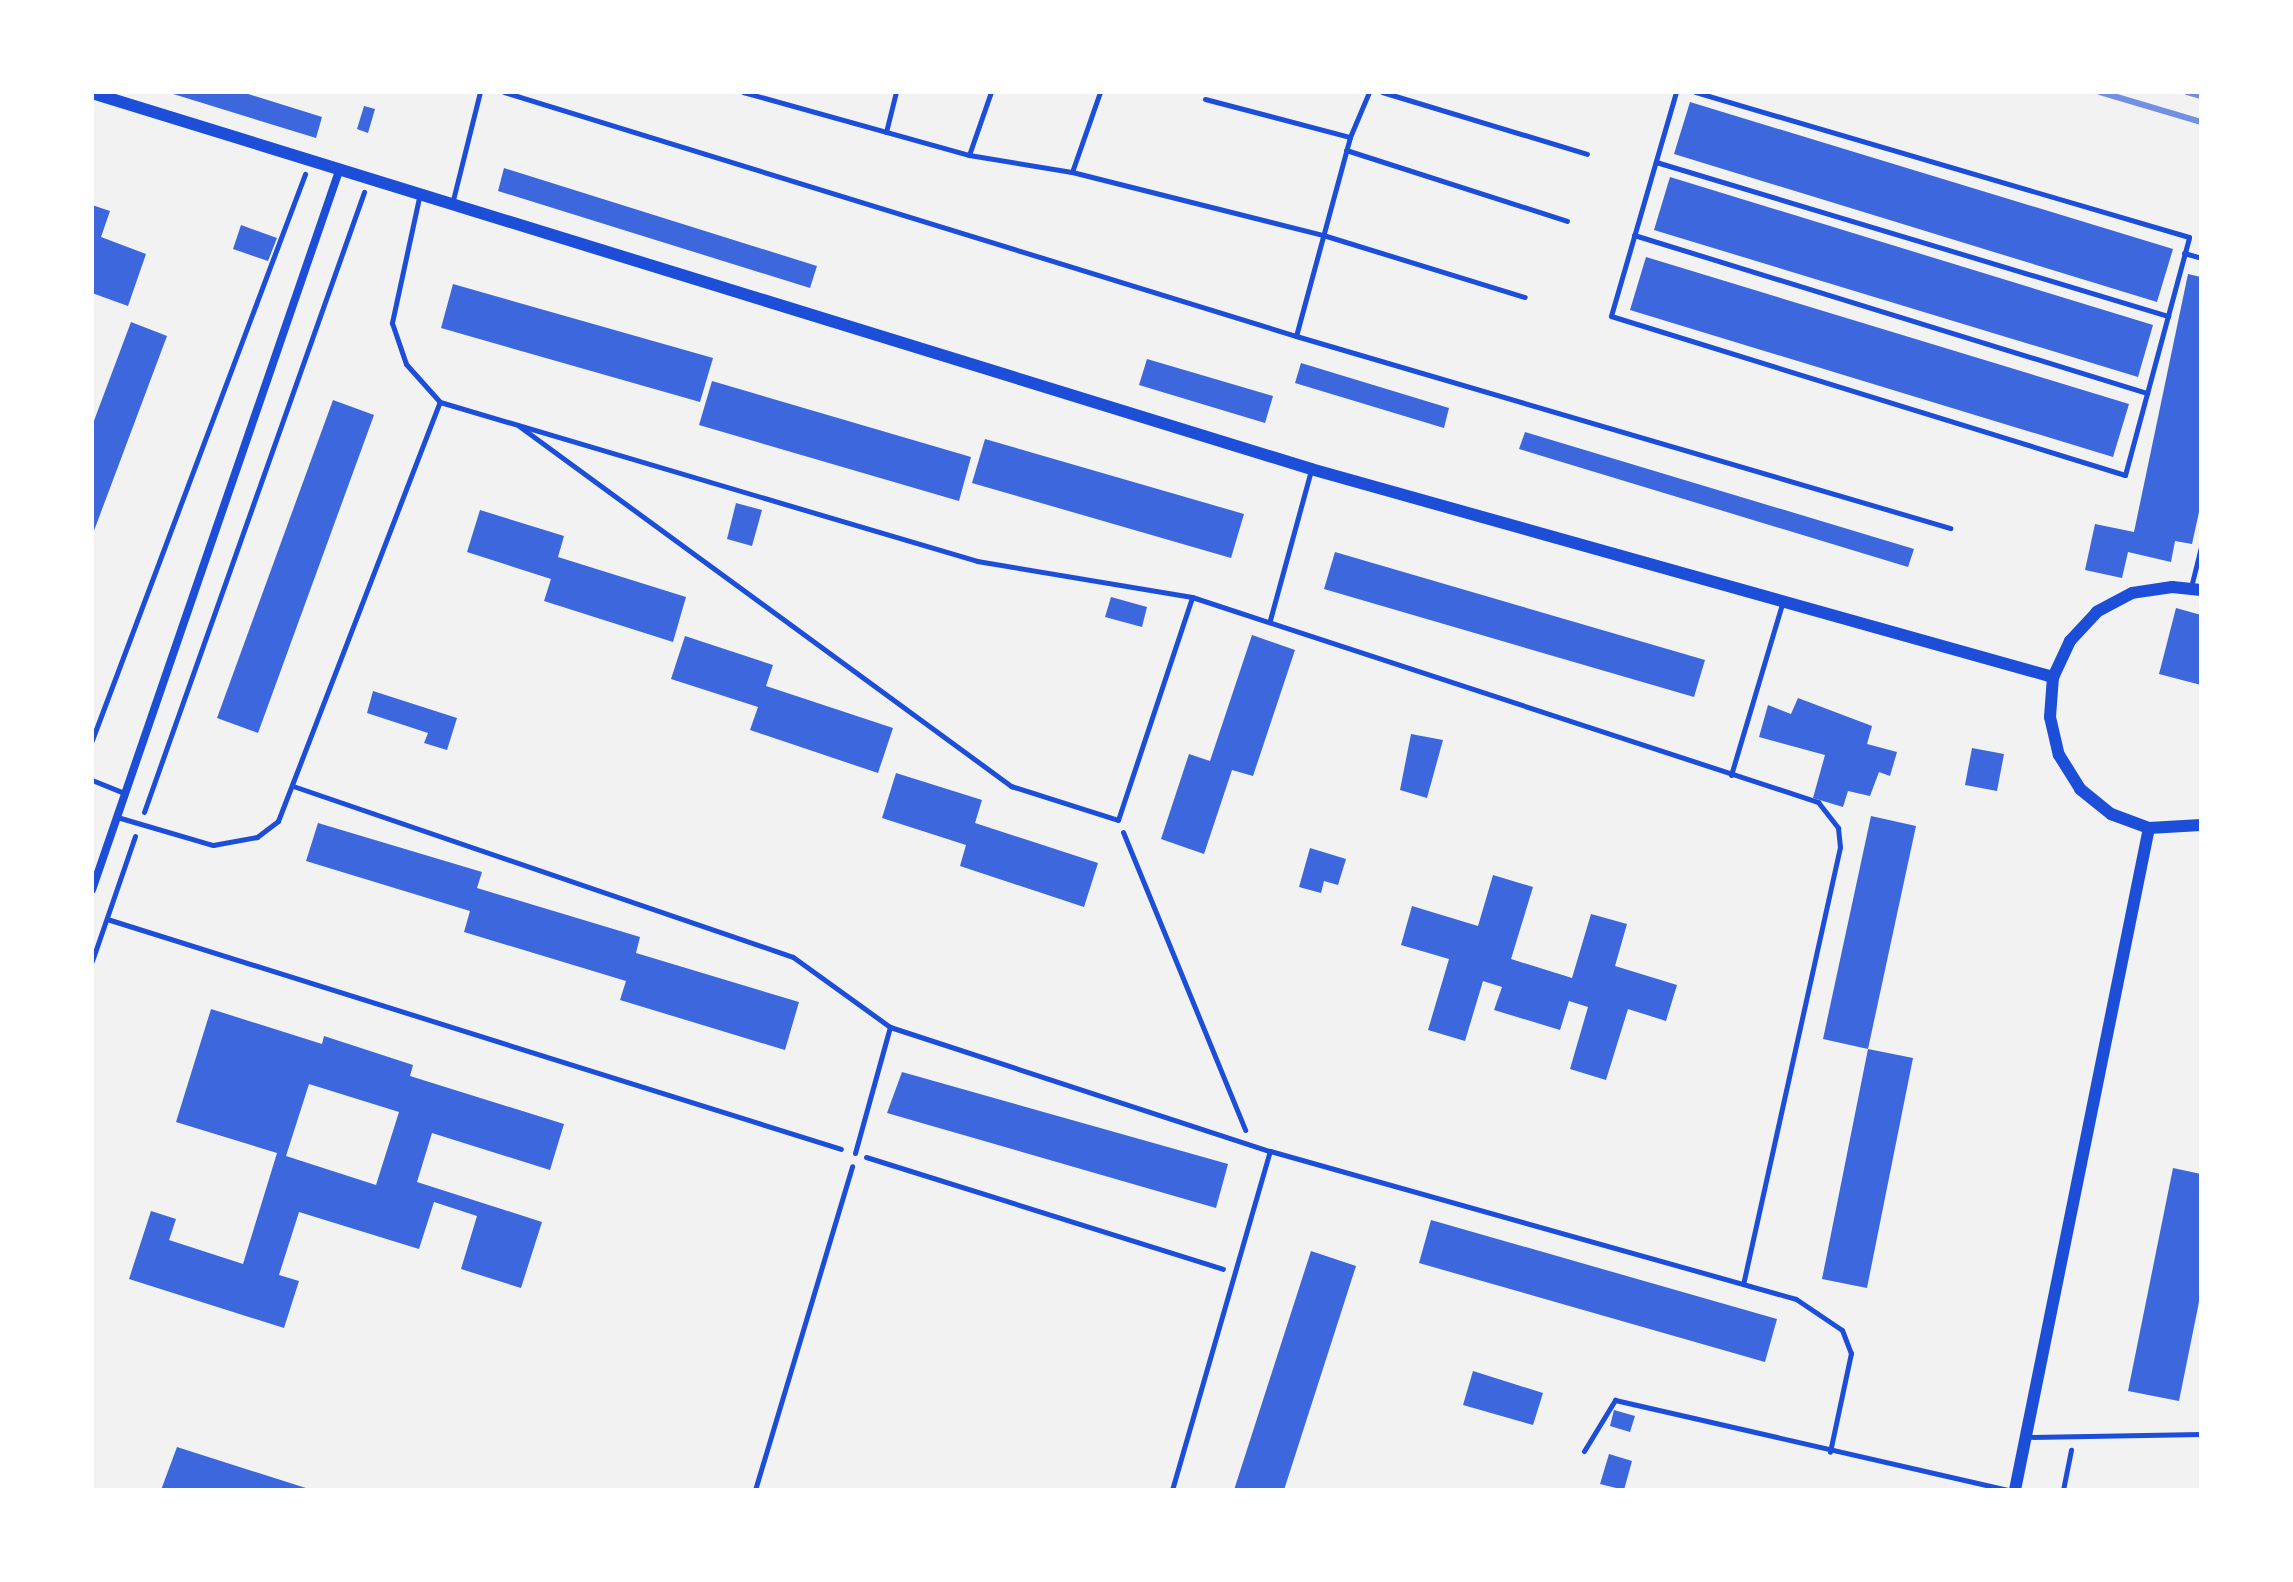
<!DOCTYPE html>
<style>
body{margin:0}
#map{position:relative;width:2293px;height:1582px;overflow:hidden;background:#f2f2f2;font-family:Mulish,sans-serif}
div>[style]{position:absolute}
.building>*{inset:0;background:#3d67dc}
.path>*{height:5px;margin:-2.5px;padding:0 2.5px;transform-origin:2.5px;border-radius:2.5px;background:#1d4ed8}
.service>*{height:5px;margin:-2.5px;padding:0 2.5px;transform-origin:2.5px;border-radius:2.5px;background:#1d4ed8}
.minor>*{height:8px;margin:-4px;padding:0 4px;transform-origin:4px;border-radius:4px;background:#1d4ed8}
.tertiary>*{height:12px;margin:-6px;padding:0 6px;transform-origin:6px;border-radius:6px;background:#1d4ed8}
.rail>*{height:6px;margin:-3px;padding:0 3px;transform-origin:3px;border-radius:3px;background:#7290e2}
span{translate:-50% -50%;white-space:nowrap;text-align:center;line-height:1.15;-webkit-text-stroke:7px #fff;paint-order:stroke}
.frame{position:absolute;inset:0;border:94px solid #fff;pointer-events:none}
</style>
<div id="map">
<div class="building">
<i style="clip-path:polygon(242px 92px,322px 117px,316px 138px,170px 93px)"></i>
<i style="clip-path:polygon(1690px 102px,2173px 249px,2157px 302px,1674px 154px)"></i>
<i style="clip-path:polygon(364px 106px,375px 109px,368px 133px,357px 129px)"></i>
<i style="clip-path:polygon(504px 168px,817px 266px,810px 288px,498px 191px)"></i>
<i style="clip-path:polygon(1670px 177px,2153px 325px,2138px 377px,1654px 230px)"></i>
<i style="clip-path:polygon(92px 205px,110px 211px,101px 237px,146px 254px,128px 306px,92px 293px)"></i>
<i style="clip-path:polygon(241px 225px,277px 238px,268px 261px,233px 249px)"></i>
<i style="clip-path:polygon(1646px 257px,2129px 404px,2113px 457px,1630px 310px)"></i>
<i style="clip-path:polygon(2188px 274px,2201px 277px,2201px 503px,2192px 544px,2175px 541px,2171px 562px,2128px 552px,2122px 578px,2085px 570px,2095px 524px,2134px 532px)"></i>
<i style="clip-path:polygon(453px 284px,713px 358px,700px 402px,441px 328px)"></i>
<i style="clip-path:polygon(131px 322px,167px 336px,92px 536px,92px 426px)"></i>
<i style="clip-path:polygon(1147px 359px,1273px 396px,1265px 423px,1139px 385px)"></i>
<i style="clip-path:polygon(1301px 363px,1449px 408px,1444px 428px,1295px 383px)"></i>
<i style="clip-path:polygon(712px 381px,971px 457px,959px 501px,699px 425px)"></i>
<i style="clip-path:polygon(333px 400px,374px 415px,258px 733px,217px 718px)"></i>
<i style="clip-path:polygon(1525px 432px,1914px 549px,1908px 567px,1519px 449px)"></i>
<i style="clip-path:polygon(985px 439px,1244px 514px,1231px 558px,972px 483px)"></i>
<i style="clip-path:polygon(736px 503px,762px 510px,752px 546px,727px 539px)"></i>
<i style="clip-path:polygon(480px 510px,564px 536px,558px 557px,686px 597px,673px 642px,544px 601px,551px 579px,467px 552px)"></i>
<i style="clip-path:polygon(1335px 552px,1705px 660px,1694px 697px,1324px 589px)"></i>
<i style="clip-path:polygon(1111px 597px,1147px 607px,1142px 627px,1105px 617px)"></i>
<i style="clip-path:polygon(2176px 608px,2201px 615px,2201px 685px,2159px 674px)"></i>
<i style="clip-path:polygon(1252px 635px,1295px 650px,1253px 776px,1232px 770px,1204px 854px,1161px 839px,1189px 754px,1210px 761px)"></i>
<i style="clip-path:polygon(685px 636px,773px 665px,766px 686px,893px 728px,878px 773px,750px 730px,758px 707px,671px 679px)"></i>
<i style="clip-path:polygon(373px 691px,457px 718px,447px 750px,424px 743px,428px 733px,367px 713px)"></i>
<i style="clip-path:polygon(1798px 698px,1872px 726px,1867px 744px,1897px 752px,1890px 776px,1879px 772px,1870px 796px,1848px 791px,1843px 807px,1813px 798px,1825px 755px,1759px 737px,1768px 705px,1791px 714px)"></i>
<i style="clip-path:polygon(1411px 734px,1443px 740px,1427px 798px,1400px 790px)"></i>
<i style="clip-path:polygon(1972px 748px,2004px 754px,1997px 791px,1965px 785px)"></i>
<i style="clip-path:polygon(896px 773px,982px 800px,975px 823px,1098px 863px,1084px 907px,960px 866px,966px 845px,882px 818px)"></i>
<i style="clip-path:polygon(1871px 816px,1916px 826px,1868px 1049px,1823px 1039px)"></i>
<i style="clip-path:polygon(318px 823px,482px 872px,477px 888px,640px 937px,636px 953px,799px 1002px,785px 1050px,620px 1000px,626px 981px,464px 932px,470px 911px,306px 861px)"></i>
<i style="clip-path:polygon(1310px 848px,1346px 859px,1338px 885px,1324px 881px,1321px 893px,1299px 887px)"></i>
<i style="clip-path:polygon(1493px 875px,1533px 887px,1511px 959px,1572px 978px,1591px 914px,1627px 924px,1615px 966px,1677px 985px,1666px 1021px,1628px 1009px,1606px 1080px,1570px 1069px,1588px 1007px,1569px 1001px,1560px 1030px,1494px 1010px,1502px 987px,1483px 981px,1465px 1041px,1428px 1030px,1449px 959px,1401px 945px,1412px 906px,1478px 926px)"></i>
<i style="clip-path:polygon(evenodd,211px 1009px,322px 1044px,324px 1036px,413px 1065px,410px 1076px,564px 1124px,550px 1170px,432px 1133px,417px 1182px,542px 1222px,521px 1288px,461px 1269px,477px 1216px,434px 1202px,419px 1249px,299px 1212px,279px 1275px,299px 1281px,284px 1328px,129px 1279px,151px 1211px,176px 1219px,169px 1240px,243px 1264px,277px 1153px,176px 1122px,211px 1009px,309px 1084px,399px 1112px,376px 1185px,286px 1156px,309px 1084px)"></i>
<i style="clip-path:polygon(1868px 1049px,1913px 1058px,1867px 1288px,1822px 1279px)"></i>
<i style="clip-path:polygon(902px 1072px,1228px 1164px,1216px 1208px,887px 1113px)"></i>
<i style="clip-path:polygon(2173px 1168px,2201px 1174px,2201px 1292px,2179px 1401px,2128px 1391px)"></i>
<i style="clip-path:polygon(1431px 1220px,1777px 1319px,1765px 1362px,1419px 1263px)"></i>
<i style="clip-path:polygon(1311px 1251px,1356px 1266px,1284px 1490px,1234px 1490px)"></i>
<i style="clip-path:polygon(1473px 1371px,1543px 1393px,1533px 1425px,1463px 1405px)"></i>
<i style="clip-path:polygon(1614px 1410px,1635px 1416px,1630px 1432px,1610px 1426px)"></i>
<i style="clip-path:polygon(177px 1447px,309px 1489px,309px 1490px,161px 1490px)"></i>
<i style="clip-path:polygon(1609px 1454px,1632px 1461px,1624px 1490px,1600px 1484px)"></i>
</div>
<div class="path">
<i style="left:92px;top:740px;width:605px;rotate:-69.38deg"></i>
<i style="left:144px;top:812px;width:658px;rotate:-70.46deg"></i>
<i style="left:1123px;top:832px;width:322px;rotate:67.7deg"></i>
<i style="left:107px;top:919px;width:769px;rotate:17.4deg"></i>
<i style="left:92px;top:961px;width:132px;rotate:-71deg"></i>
<i style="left:866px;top:1157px;width:374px;rotate:17.4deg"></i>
<i style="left:755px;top:1490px;width:338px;rotate:-73.3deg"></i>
<i style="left:2063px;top:1490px;width:41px;rotate:-78.7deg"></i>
</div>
<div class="service">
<i style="left:504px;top:92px;width:829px;rotate:17.12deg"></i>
<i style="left:1296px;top:336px;width:682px;rotate:16.36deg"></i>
<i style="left:743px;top:92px;width:235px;rotate:15.6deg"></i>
<i style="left:969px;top:155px;width:104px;rotate:9.4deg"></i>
<i style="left:1072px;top:172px;width:259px;rotate:14.1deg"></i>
<i style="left:1323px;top:235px;width:211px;rotate:17.1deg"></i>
<i style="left:1382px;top:92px;width:214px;rotate:16.8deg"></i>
<i style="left:1676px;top:92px;width:233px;rotate:106.2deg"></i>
<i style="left:1611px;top:316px;width:538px;rotate:17.19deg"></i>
<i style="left:2125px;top:475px;width:246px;rotate:-74.9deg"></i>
<i style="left:2189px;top:237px;width:515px;rotate:-163.64deg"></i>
<i style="left:1205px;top:99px;width:150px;rotate:14.7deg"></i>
<i style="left:886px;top:132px;width:41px;rotate:-76deg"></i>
<i style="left:1346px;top:150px;width:232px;rotate:17.8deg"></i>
<i style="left:969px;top:155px;width:67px;rotate:-70.8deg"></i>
<i style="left:1656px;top:162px;width:535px;rotate:16.74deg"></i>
<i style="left:1072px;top:172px;width:85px;rotate:-70.7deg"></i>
<i style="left:420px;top:193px;width:133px;rotate:102.2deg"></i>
<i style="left:392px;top:323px;width:43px;rotate:71.1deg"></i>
<i style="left:406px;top:364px;width:51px;rotate:48.2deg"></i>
<i style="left:440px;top:402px;width:560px;rotate:16.49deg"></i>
<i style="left:977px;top:561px;width:218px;rotate:9.5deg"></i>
<i style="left:1192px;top:597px;width:659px;rotate:18.13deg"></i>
<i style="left:1818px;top:802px;width:33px;rotate:52deg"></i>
<i style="left:1838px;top:828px;width:19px;rotate:84deg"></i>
<i style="left:1840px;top:847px;width:447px;rotate:102.5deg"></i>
<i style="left:453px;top:200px;width:111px;rotate:-76deg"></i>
<i style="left:1634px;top:235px;width:537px;rotate:17.12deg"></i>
<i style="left:2184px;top:253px;width:18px;rotate:16deg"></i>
<i style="left:1296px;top:336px;width:206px;rotate:-74.8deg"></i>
<i style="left:1350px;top:137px;width:49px;rotate:-67.1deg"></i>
<i style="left:519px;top:426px;width:610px;rotate:36.19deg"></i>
<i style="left:1011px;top:786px;width:112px;rotate:17.6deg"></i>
<i style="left:1118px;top:820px;width:235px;rotate:-71.6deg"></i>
<i style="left:2191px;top:587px;width:41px;rotate:-76deg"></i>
<i style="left:1270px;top:620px;width:156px;rotate:-74.7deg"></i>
<i style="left:1731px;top:775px;width:178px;rotate:-73.4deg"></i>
<i style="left:92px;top:780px;width:35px;rotate:22deg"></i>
<i style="left:293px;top:786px;width:528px;rotate:18.88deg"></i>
<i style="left:793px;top:957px;width:120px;rotate:35.8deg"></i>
<i style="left:890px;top:1027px;width:400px;rotate:18.1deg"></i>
<i style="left:1270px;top:1151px;width:546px;rotate:15.71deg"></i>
<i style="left:1796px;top:1299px;width:55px;rotate:34deg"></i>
<i style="left:1842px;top:1330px;width:25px;rotate:69deg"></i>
<i style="left:1851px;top:1353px;width:101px;rotate:102deg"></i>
<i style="left:117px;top:817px;width:100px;rotate:16.3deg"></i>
<i style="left:213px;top:845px;width:45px;rotate:-10.3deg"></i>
<i style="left:257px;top:837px;width:26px;rotate:-37deg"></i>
<i style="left:278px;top:821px;width:449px;rotate:-68.9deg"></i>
<i style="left:855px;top:1153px;width:131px;rotate:-74.5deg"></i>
<i style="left:2025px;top:1437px;width:176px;rotate:-1deg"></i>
<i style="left:1584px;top:1451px;width:60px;rotate:-58.7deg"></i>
<i style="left:1615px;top:1400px;width:403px;rotate:12.9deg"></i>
<i style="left:1172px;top:1490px;width:353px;rotate:-73.9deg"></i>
</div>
<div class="minor">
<i style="left:92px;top:890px;width:763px;rotate:-71.04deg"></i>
</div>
<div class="tertiary">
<i style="left:92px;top:93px;width:1276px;rotate:17.14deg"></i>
<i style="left:1311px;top:469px;width:771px;rotate:15.66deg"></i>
<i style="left:2201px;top:590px;width:29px;rotate:-174deg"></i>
<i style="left:2172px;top:587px;width:40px;rotate:171.5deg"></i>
<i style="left:2132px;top:593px;width:40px;rotate:152deg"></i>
<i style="left:2097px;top:612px;width:40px;rotate:133deg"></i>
<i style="left:2070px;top:641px;width:40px;rotate:115deg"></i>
<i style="left:2053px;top:677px;width:40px;rotate:94.3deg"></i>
<i style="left:2050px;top:717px;width:39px;rotate:77deg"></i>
<i style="left:2059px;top:755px;width:40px;rotate:58deg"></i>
<i style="left:2080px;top:789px;width:40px;rotate:39deg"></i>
<i style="left:2111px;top:814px;width:40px;rotate:20.2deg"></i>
<i style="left:2149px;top:828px;width:52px;rotate:-3.3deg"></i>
<i style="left:2015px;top:1490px;width:675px;rotate:-78.56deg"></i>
</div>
<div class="rail">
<i style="left:2100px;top:92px;width:105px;rotate:16.5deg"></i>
<i style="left:2187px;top:92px;width:15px;rotate:16deg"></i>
</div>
<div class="frame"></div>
</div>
